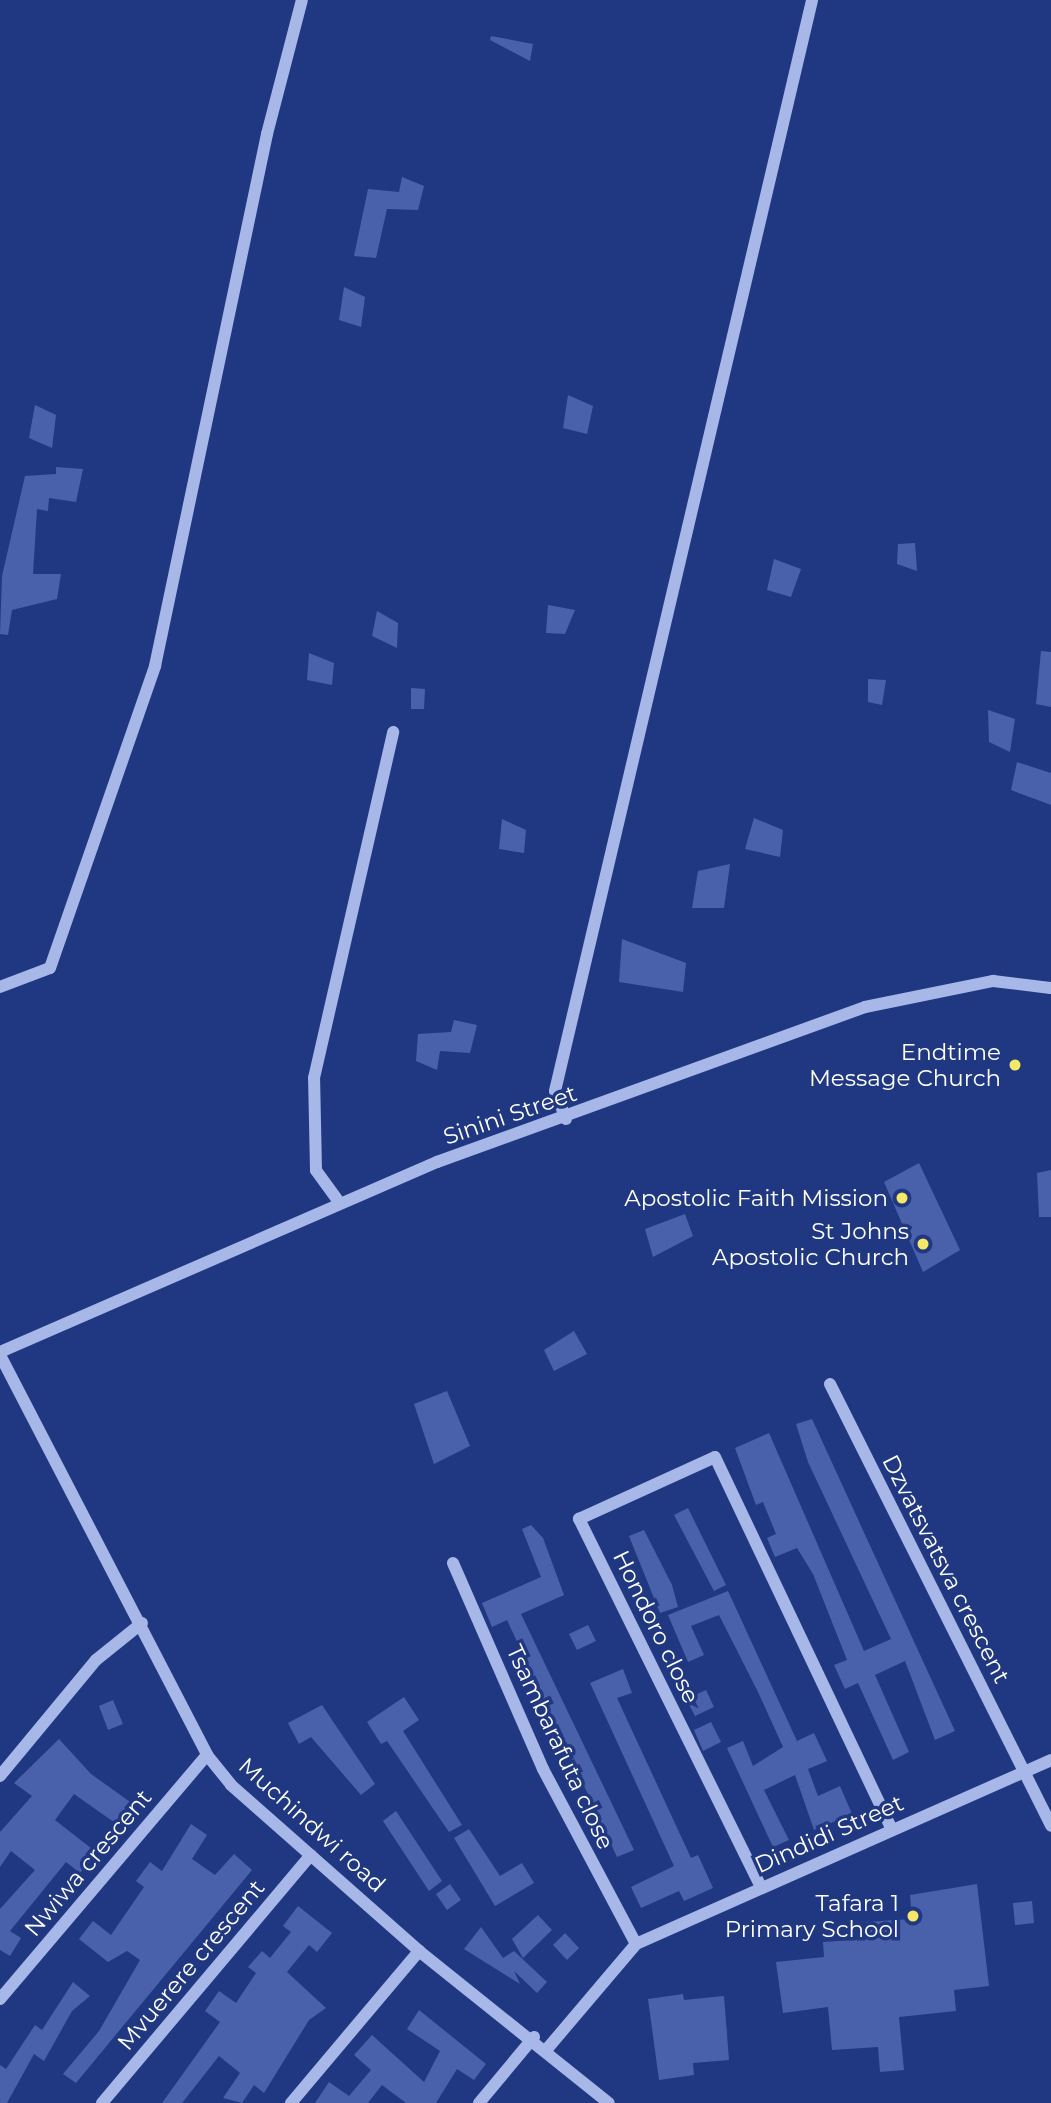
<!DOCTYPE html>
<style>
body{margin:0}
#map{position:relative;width:1051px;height:2103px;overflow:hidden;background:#203881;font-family:Montserrat,sans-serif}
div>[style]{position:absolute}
.building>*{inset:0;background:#4961ab}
.minor>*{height:12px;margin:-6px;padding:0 6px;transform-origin:6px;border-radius:6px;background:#a7b7e8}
.dots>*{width:19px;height:19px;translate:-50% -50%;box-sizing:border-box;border:4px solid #203881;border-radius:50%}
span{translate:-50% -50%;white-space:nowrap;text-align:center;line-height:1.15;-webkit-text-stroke:7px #203881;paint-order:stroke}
.poi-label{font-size:23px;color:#fff}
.right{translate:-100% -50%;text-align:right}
.street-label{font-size:23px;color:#fff}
</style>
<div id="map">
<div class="building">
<i style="clip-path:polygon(491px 36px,533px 44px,530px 61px,490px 40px)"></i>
<i style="clip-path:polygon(402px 177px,424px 186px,418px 210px,387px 209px,376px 258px,354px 256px,368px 189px,399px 192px)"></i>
<i style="clip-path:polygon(344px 287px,365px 297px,361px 327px,339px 320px)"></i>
<i style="clip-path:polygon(568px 395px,593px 406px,587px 434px,563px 428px)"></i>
<i style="clip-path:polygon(35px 405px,56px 415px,52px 448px,29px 438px)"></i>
<i style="clip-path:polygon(56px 467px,83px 469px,76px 502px,49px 498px,48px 511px,37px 509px,33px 574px,61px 574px,57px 599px,12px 610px,8px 635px,0 634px,2px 576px,25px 476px,56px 474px)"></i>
<i style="clip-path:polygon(915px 543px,917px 571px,897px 564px,898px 544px)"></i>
<i style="clip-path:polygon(774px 559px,801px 569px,791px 597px,767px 590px)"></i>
<i style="clip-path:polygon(548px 605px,575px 610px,565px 634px,546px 633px)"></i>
<i style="clip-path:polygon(377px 611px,398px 623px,397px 648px,372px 636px)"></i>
<i style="clip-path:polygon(1041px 651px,1051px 652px,1051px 707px,1036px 704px)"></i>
<i style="clip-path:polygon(309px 653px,334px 663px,332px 685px,307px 680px)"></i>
<i style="clip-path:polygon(868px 679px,886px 680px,882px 705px,868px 702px)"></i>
<i style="clip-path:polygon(411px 688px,425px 689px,424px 709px,411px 709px)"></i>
<i style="clip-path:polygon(988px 710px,1015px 719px,1010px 752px,989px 742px)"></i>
<i style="clip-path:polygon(1017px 762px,1051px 773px,1051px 805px,1011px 790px)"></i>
<i style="clip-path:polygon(754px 818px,783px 830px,780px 857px,745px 849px)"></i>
<i style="clip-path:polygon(502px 819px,526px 830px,524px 853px,499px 849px)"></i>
<i style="clip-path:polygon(730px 864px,724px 908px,692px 908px,698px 871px)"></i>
<i style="clip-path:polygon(622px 939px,686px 963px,683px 992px,619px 982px)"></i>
<i style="clip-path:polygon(454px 1020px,477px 1025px,470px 1053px,440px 1051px,437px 1070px,416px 1061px,418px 1034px,451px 1032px)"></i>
<i style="clip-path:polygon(919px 1163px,960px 1250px,923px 1272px,884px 1182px)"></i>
<i style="clip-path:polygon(1051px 1170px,1051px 1217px,1039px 1217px,1037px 1173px)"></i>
<i style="clip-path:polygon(685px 1214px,693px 1236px,653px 1257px,645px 1229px)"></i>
<i style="clip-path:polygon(574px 1331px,587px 1354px,554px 1371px,544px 1350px)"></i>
<i style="clip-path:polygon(447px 1391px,470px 1446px,434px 1464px,414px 1404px)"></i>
<i style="clip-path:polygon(812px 1419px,955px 1731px,935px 1740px,905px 1661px,875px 1675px,909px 1752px,893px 1760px,858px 1683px,845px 1689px,834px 1665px,847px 1660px,813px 1574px,797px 1548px,775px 1557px,767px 1538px,776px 1534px,763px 1502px,756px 1505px,735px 1448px,769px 1433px,864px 1651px,891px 1639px,808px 1462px,796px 1424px)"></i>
<i style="clip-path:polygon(688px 1508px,726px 1585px,714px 1591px,674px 1515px)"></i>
<i style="clip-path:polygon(531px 1525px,543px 1538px,564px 1595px,521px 1614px,634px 1850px,617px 1857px,507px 1620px,492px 1627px,482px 1603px,541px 1577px,522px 1529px)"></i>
<i style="clip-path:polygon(644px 1530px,672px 1585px,678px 1607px,660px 1613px,629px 1536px)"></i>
<i style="clip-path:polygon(728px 1591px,797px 1741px,814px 1733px,827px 1761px,808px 1769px,818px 1796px,840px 1786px,852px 1814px,814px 1830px,795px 1775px,764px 1790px,789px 1840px,773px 1847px,727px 1748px,743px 1741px,753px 1766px,783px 1747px,758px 1692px,719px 1615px,691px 1626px,704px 1655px,688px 1662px,668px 1615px)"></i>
<i style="clip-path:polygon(588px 1625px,596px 1641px,577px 1650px,569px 1634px)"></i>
<i style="clip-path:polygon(623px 1669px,632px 1693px,617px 1698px,691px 1858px,698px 1855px,713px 1888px,684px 1901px,679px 1891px,641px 1908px,631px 1887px,674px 1866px,590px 1683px)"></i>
<i style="clip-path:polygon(706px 1690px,714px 1707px,695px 1716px,686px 1699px)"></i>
<i style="clip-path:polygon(404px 1697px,419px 1720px,403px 1731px,462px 1825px,449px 1832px,387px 1741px,381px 1744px,367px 1722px)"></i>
<i style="clip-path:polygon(113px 1700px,123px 1724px,108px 1730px,99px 1706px)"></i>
<i style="clip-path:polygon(322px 1705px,375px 1784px,361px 1795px,311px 1737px,299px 1744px,288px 1723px)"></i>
<i style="clip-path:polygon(711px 1722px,721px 1742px,703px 1751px,694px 1730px)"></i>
<i style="clip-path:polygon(59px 1739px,91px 1774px,133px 1804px,118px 1825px,74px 1794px,55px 1820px,96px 1852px,80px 1873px,66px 1862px,10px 1931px,21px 1938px,10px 1956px,0 1950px,0 1909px,35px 1870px,11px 1851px,0 1867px,0 1832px,32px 1796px,14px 1783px)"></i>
<i style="clip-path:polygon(396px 1811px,442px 1881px,429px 1891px,383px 1821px)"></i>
<i style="clip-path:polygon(191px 1824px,207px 1835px,192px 1859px,215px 1875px,234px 1854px,252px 1870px,76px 2083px,63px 2074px,99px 2031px,140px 1960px,127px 1951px,108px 1962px,79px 1939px,93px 1921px,111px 1935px,144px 1887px,136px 1881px,150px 1862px,162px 1871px)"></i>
<i style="clip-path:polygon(469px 1829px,500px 1876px,522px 1863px,534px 1883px,495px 1906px,454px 1838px)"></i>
<i style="clip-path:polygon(450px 1884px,461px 1900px,447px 1910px,436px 1894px)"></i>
<i style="clip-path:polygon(977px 1884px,989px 1986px,954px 1990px,956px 2011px,899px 2017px,904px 2070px,880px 2072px,878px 2047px,832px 2050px,828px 2007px,783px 2013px,776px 1962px,824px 1957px,823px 1942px,868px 1939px,866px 1922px,912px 1919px,910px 1895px)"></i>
<i style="clip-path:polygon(1032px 1901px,1034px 1923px,1015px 1925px,1013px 1903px)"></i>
<i style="clip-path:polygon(298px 1906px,332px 1933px,317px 1952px,309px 1945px,287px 1972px,326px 2008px,309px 2020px,264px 2093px,254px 2085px,242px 2103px,223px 2098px,240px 2073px,219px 2056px,182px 2103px,162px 2103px,220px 2022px,205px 2011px,219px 1991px,236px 2003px,256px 1973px,248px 1967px,262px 1951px,270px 1958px,291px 1932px,283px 1926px)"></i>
<i style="clip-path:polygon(538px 1915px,552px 1930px,523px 1958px,512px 1939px)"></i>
<i style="clip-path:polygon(481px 1927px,503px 1958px,514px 1951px,547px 1982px,537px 1993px,514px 1971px,520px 1984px,464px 1949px)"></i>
<i style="clip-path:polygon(565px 1933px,579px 1948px,567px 1960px,553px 1945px)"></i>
<i style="clip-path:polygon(73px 1982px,90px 1996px,72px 2011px,44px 2061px,34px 2054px,7px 2103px,0 2103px,0 2065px,6px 2069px,35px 2025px,42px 2030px)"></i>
<i style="clip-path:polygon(683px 1994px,684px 2000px,724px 1996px,729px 2060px,693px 2063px,694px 2075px,659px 2080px,648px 1999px)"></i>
<i style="clip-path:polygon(419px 2010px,486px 2064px,474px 2080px,457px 2069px,436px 2103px,406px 2103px,382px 2085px,368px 2103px,315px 2103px,329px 2082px,349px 2096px,371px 2070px,354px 2055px,372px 2035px,424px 2082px,440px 2051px,407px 2029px)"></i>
</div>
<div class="minor">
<i style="left:0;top:987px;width:53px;rotate:-20.8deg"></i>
<i style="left:50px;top:968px;width:320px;rotate:-70.8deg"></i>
<i style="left:155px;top:666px;width:544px;rotate:-78.11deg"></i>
<i style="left:267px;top:134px;width:138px;rotate:-75.4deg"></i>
<i style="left:566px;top:1119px;width:30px;rotate:-111deg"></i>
<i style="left:555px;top:1091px;width:1121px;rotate:-76.74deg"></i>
<i style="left:339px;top:1202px;width:39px;rotate:-126deg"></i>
<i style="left:316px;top:1170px;width:92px;rotate:-91.2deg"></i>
<i style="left:314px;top:1078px;width:355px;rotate:-77.1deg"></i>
<i style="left:0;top:1352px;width:477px;rotate:-23.5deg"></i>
<i style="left:437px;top:1162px;width:455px;rotate:-19.9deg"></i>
<i style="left:865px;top:1007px;width:131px;rotate:-11.5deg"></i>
<i style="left:993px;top:981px;width:58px;rotate:6.9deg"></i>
<i style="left:0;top:1355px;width:450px;rotate:62.6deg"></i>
<i style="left:207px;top:1755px;width:38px;rotate:51deg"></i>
<i style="left:231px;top:1785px;width:251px;rotate:41.4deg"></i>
<i style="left:419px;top:1951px;width:243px;rotate:38.7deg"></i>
<i style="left:830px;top:1384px;width:494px;rotate:63.4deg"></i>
<i style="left:453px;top:1563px;width:225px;rotate:66.4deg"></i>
<i style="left:543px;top:1769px;width:198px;rotate:62deg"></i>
<i style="left:0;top:1776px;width:151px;rotate:-50.4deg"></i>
<i style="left:96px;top:1660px;width:59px;rotate:-38.8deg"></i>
<i style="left:761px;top:1887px;width:411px;rotate:-116.3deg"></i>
<i style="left:579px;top:1519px;width:149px;rotate:-24.5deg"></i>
<i style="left:715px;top:1457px;width:413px;rotate:64.6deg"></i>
<i style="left:0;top:1999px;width:320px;rotate:-49.7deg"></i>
<i style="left:547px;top:2049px;width:138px;rotate:-49.7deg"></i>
<i style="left:636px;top:1944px;width:454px;rotate:-23.9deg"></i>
<i style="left:102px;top:2103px;width:324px;rotate:-49.9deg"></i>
<i style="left:291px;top:2103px;width:199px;rotate:-49.9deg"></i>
<i style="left:479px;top:2103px;width:86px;rotate:-50.2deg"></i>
</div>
<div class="dots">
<i style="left:1015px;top:1065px;background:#f5e867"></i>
<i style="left:902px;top:1198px;background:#f5e867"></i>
<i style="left:923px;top:1244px;background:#f5e867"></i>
<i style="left:913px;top:1916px;background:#f5e867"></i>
</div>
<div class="poi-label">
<span class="right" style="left:1001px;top:1065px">Endtime<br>Message Church</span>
<span class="right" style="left:888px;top:1198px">Apostolic Faith Mission</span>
<span class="right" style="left:909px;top:1244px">St Johns<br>Apostolic Church</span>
<span class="right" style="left:899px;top:1916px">Tafara 1<br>Primary School</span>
</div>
<div class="street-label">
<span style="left:510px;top:1115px;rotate:-19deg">Sinini Street</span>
<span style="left:946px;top:1569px;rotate:63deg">Dzvatsvatsva crescent</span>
<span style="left:656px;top:1627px;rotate:64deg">Hondoro close</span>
<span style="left:560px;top:1747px;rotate:65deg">Tsambarafuta close</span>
<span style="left:312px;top:1825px;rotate:42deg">Muchindwi road</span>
<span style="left:829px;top:1834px;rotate:-24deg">Dindidi Street</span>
<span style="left:88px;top:1863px;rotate:-50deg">Nwiwa crescent</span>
<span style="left:191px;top:1965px;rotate:-50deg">Mvuerere crescent</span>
</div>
</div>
